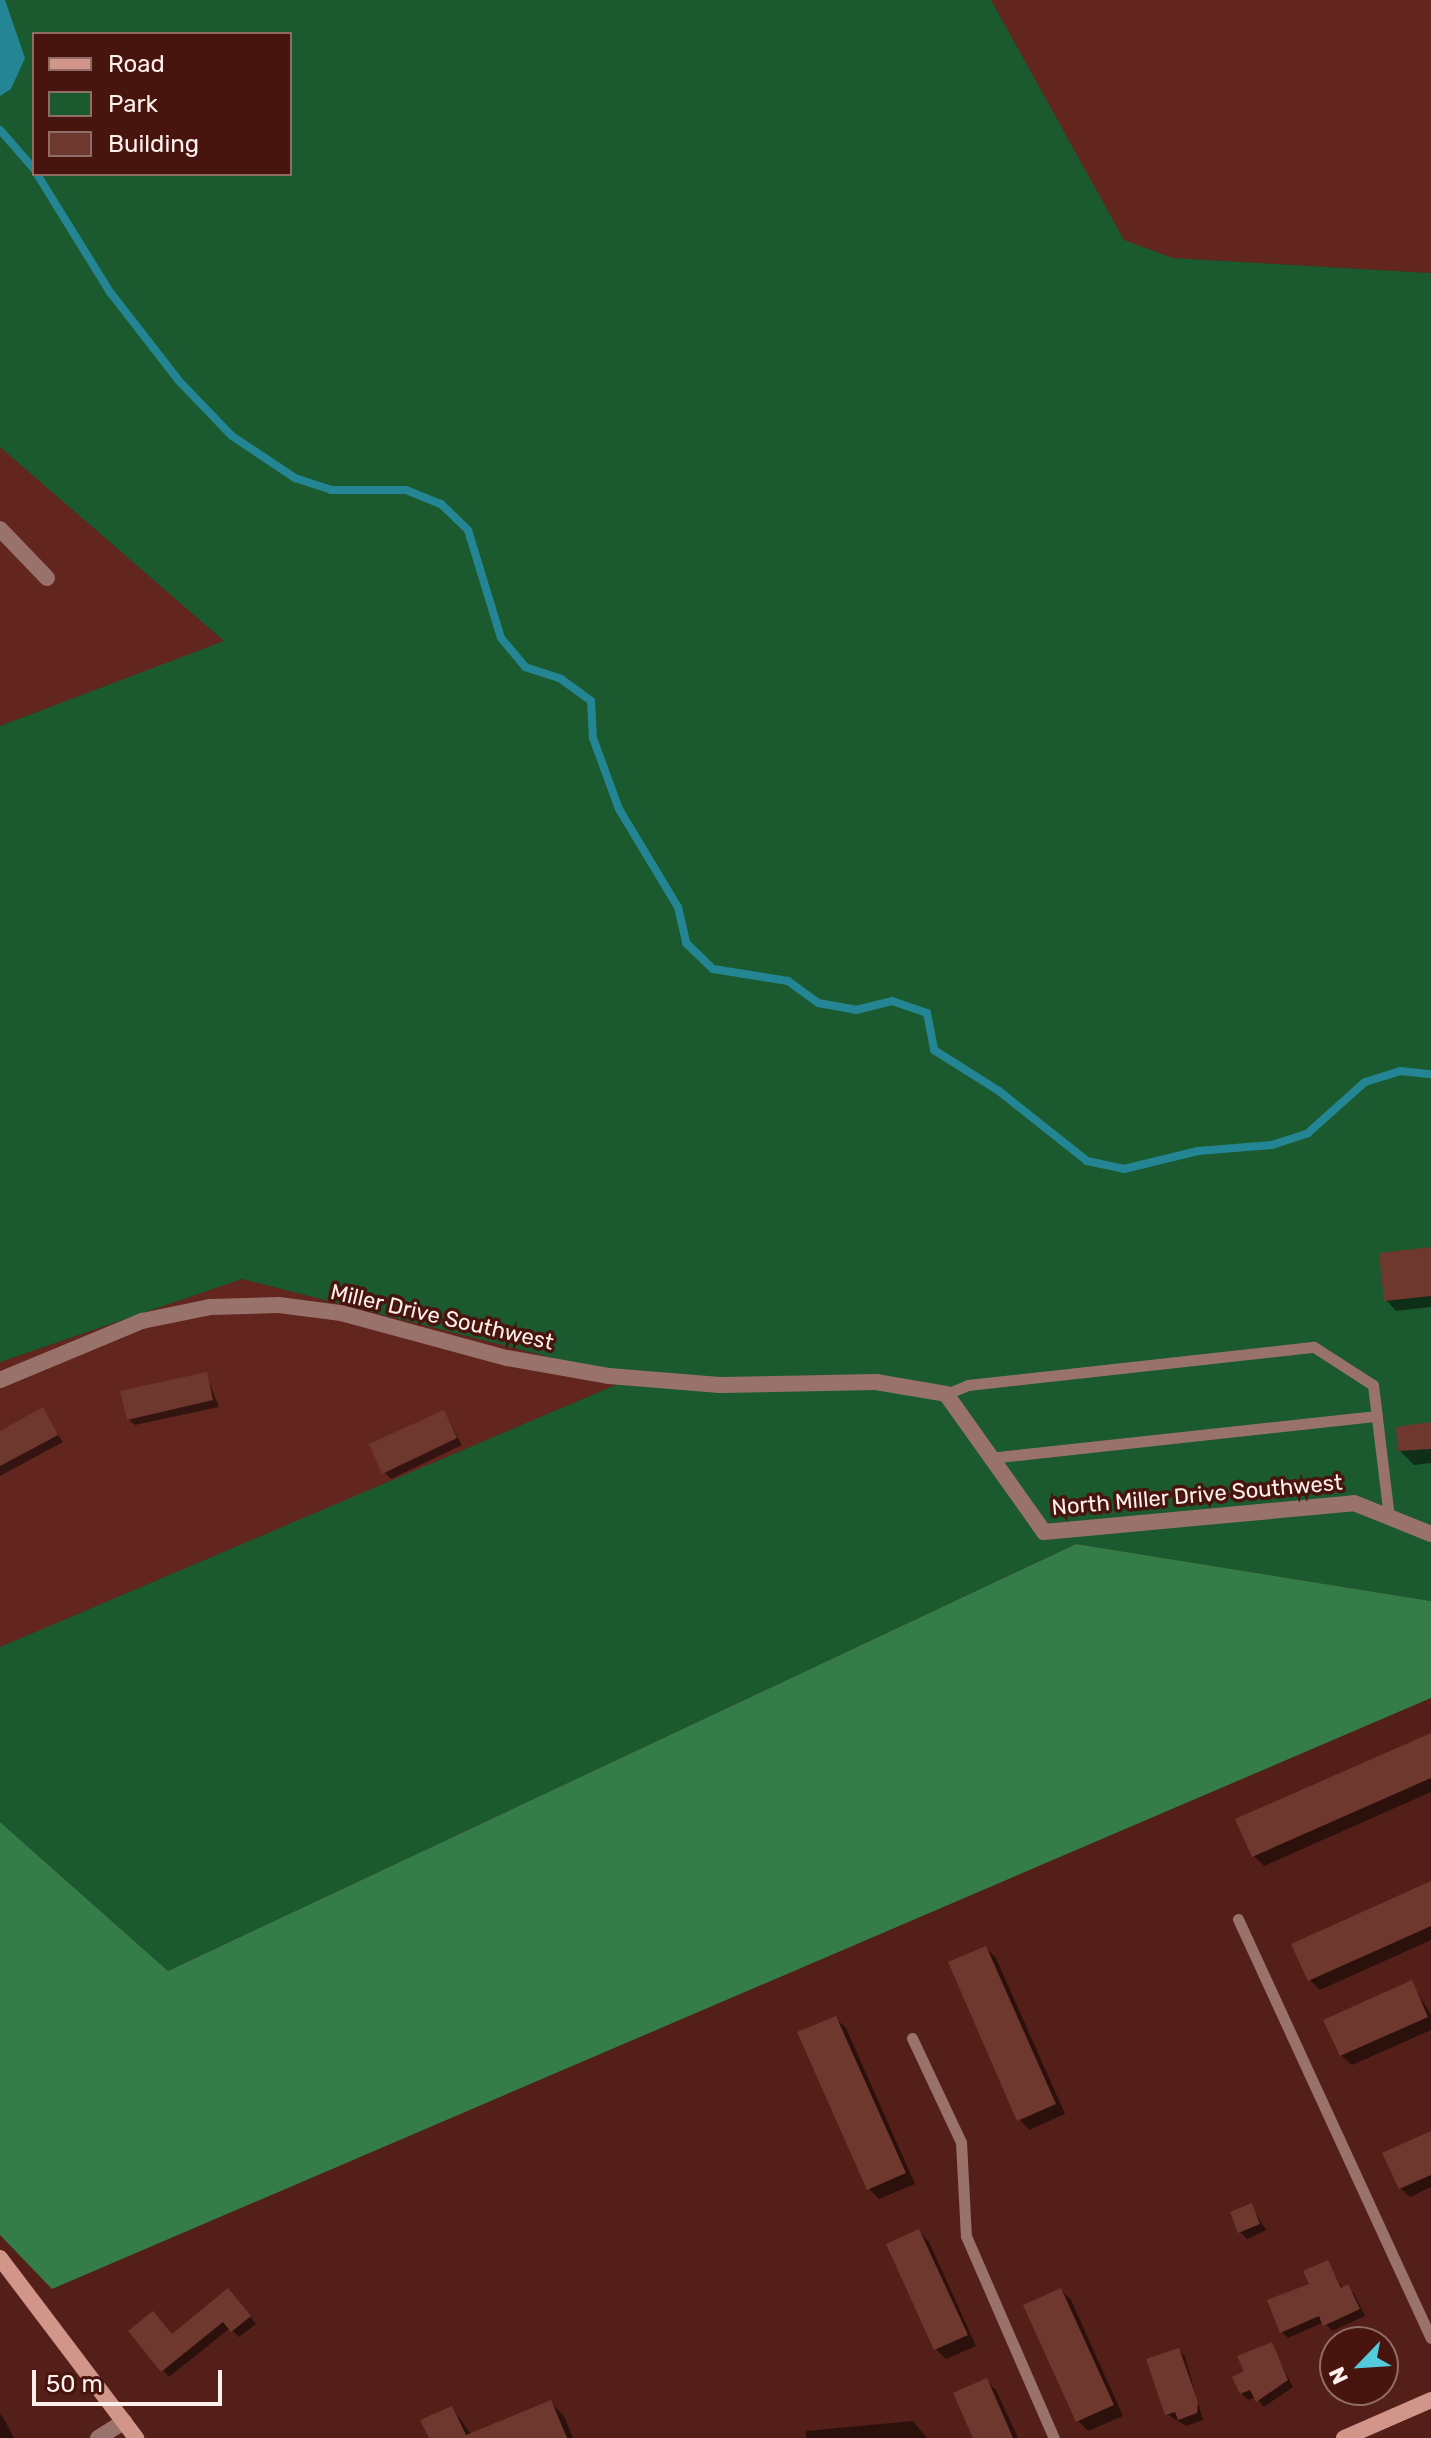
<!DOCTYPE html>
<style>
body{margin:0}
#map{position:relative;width:1431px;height:2438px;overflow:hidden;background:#541f18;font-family:Rubik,sans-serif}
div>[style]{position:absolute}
.built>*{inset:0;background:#62261e}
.green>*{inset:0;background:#1b5a2e}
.forest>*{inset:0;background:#347d48}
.water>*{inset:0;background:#248594}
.shadow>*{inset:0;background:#0007}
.stream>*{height:8px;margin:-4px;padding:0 4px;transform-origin:4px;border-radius:4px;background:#248594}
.building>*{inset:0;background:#6f382f}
.lane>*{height:11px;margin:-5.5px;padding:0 5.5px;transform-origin:5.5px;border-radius:5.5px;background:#98726b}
.street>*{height:16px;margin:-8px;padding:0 8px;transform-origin:8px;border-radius:8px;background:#98726b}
.secondary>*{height:16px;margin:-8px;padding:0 8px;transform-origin:8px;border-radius:8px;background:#d1958a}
span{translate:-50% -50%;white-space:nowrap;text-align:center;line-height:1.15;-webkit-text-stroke:7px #48140e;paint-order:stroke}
.street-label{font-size:22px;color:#fdefec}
.legend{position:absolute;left:32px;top:32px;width:260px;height:144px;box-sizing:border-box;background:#48140e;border:2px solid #906c67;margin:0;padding:10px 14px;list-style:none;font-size:24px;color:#fdefec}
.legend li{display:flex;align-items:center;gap:16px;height:40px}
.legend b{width:40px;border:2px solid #906c67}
.north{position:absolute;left:1319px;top:2326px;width:80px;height:80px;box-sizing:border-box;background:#48140e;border:2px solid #906c67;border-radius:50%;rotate:245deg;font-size:22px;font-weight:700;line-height:32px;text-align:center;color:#fdefec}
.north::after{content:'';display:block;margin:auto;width:28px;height:36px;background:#54cadd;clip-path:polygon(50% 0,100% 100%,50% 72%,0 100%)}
.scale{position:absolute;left:32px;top:2370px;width:190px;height:36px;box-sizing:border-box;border:4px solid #fdefec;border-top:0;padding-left:10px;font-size:24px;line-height:28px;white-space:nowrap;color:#fdefec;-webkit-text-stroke:6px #48140e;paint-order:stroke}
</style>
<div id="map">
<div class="built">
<i style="clip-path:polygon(991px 0,1431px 0,1431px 273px,1173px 258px,1123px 240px)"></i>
<i style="clip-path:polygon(0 447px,225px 642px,0 726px)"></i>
<i style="clip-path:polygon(242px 1279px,633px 1378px,0 1647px,0 1362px)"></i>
</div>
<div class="green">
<i style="clip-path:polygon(evenodd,0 0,991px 0,1124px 240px,1173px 258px,1431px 273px,1431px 1601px,1076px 1544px,168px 1971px,0 1822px,0 1647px,632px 1378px,242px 1279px,0 1362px,0 726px,224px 641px,0 447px,0 0,34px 34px,290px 34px,290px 174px,34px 174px,34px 34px)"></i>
</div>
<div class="forest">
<i style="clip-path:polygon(1076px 1544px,1431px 1601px,1431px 1698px,52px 2289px,0 2235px,0 1822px,168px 1971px)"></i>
</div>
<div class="water">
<i style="clip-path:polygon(0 0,5px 0,25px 58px,11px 89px,0 96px)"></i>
</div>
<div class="shadow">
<i style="clip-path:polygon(1431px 1249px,1431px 1307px,1396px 1311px,1386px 1300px)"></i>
<i style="clip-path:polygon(206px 1374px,219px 1407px,135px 1425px,128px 1419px)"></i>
<i style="clip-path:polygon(42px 1410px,63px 1442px,0 1476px,0 1433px)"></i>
<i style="clip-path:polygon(444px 1412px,462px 1445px,391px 1479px,384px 1472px)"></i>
<i style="clip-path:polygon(1431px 1424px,1431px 1463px,1414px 1465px,1400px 1451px)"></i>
<i style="clip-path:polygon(1431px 1735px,1431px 1792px,1264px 1866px,1254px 1856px)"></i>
<i style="clip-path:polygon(1431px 1884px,1431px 1940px,1320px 1990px,1310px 1980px)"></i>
<i style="clip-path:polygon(986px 1948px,996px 1958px,1065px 2114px,1029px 2130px,1019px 2119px)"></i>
<i style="clip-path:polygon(1411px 1983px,1431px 2014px,1431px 2030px,1352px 2065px,1341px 2055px)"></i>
<i style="clip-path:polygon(835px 2018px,846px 2028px,915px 2184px,879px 2199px,869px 2189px)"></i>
<i style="clip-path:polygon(1431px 2133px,1431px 2187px,1410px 2197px,1400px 2188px)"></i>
<i style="clip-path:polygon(1251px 2206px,1266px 2230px,1247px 2239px,1240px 2232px)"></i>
<i style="clip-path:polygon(919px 2231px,929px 2242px,976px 2346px,946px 2359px,936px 2349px)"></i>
<i style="clip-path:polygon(1328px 2263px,1343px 2289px,1354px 2293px,1365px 2316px,1332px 2331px,1324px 2322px,1288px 2338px,1282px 2332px)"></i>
<i style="clip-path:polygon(1061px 2290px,1071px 2300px,1123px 2416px,1088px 2431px,1078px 2421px)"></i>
<i style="clip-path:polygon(234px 2297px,256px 2324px,239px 2337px,230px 2328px,169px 2377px,163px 2370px,173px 2336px)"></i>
<i style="clip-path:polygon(1271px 2344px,1293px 2387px,1264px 2407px,1256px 2397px,1248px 2400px,1241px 2393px,1247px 2372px)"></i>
<i style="clip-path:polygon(1179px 2350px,1185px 2357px,1203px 2420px,1186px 2426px,1167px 2414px)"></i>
<i style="clip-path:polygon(986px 2380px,996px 2390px,1018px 2438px,975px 2438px)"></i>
<i style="clip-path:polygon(550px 2402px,564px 2416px,573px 2438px,431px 2438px,452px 2408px,471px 2434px)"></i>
<i style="clip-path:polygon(0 2414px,3px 2417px,14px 2438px,0 2438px)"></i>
<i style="clip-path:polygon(913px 2421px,927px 2438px,806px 2438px,806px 2431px)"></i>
</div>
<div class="stream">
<i style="left:0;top:130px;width:52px;rotate:48.9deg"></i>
<i style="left:37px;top:174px;width:139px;rotate:58.3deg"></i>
<i style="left:110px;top:292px;width:113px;rotate:52.2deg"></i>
<i style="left:179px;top:381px;width:76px;rotate:46.1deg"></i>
<i style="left:232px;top:436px;width:76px;rotate:33.7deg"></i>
<i style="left:295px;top:478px;width:38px;rotate:18deg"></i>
<i style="left:331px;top:490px;width:75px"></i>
<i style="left:406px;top:490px;width:38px;rotate:22deg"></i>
<i style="left:441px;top:504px;width:37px;rotate:44deg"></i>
<i style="left:468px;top:530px;width:113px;rotate:73deg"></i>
<i style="left:501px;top:638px;width:38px;rotate:50deg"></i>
<i style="left:525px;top:667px;width:38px;rotate:18deg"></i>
<i style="left:561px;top:679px;width:37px;rotate:36deg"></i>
<i style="left:591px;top:701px;width:37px;rotate:87deg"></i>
<i style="left:593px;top:738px;width:76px;rotate:69.9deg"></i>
<i style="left:619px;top:809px;width:114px;rotate:59deg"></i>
<i style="left:678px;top:907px;width:37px;rotate:77deg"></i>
<i style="left:686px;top:943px;width:37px;rotate:44deg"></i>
<i style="left:713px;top:969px;width:76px;rotate:9.1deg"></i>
<i style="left:788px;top:981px;width:37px;rotate:36deg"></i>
<i style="left:818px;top:1003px;width:39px;rotate:10deg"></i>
<i style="left:856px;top:1010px;width:37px;rotate:-14deg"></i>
<i style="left:892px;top:1001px;width:37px;rotate:19deg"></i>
<i style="left:927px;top:1013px;width:38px;rotate:79deg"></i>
<i style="left:934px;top:1050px;width:77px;rotate:32.2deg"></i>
<i style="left:999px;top:1091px;width:112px;rotate:38.5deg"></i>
<i style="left:1087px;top:1161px;width:38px;rotate:12deg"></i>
<i style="left:1124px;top:1169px;width:76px;rotate:-13.7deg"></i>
<i style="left:1198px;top:1151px;width:74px;rotate:-4.6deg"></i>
<i style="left:1272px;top:1145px;width:38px;rotate:-18deg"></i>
<i style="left:1308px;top:1133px;width:76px;rotate:-41.8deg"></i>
<i style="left:1365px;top:1082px;width:37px;rotate:-17deg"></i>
<i style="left:1400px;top:1071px;width:31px;rotate:6deg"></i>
</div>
<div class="building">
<i style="clip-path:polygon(1431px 1247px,1431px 1296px,1384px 1301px,1379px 1253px)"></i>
<i style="clip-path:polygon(207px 1372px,213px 1400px,127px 1420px,120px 1391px)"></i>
<i style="clip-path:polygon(43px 1407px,58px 1435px,0 1466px,0 1431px)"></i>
<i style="clip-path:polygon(444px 1410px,457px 1438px,382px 1474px,369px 1444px)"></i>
<i style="clip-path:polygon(1431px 1422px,1431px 1449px,1398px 1451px,1396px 1427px)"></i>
<i style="clip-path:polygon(1431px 1733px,1431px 1778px,1252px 1857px,1235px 1819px)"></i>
<i style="clip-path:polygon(1431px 1881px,1431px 1926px,1308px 1981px,1291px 1944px)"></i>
<i style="clip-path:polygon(986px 1946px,1056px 2104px,1017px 2121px,948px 1962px)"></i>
<i style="clip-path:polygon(1412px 1980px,1428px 2017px,1340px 2056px,1323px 2020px)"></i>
<i style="clip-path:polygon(836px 2016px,906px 2173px,867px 2190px,797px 2032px)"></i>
<i style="clip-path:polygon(1431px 2131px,1431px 2175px,1399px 2189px,1382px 2153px)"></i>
<i style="clip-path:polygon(1252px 2203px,1260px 2224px,1238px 2233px,1230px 2212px)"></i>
<i style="clip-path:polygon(919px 2229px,968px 2335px,934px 2350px,886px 2244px)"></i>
<i style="clip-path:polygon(1328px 2260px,1341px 2288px,1348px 2284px,1360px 2309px,1323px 2326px,1319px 2316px,1280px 2333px,1267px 2300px,1309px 2284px,1303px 2271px)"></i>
<i style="clip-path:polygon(228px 2288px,251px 2316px,231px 2332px,223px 2322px,161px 2372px,128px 2331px,153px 2311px,172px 2334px)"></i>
<i style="clip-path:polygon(1061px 2288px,1114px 2405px,1076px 2422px,1023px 2305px)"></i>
<i style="clip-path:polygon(1272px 2342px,1288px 2380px,1256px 2402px,1250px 2390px,1240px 2394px,1232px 2377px,1244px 2371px,1237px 2356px)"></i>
<i style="clip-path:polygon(1179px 2348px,1198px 2402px,1197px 2413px,1178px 2420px,1175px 2412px,1165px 2415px,1146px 2359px)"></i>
<i style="clip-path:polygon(987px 2378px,1013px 2438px,973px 2438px,953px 2393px)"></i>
<i style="clip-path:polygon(551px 2400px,567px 2438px,429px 2438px,420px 2420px,452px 2406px,466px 2435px)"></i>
</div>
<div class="lane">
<i style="left:946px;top:1394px;width:24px;rotate:-22deg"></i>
<i style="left:968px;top:1385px;width:348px;rotate:-6.3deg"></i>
<i style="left:1314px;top:1347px;width:70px;rotate:32.8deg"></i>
<i style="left:1373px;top:1385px;width:133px;rotate:83.1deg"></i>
<i style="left:989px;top:1458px;width:390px;rotate:-6.2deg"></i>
<i style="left:1238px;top:1919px;width:461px;rotate:65.3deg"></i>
<i style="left:912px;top:2038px;width:115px;rotate:64.8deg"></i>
<i style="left:961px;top:2142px;width:94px;rotate:87deg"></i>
<i style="left:966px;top:2236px;width:220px;rotate:66.5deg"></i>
</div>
<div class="street">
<i style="left:0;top:529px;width:68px;rotate:46.2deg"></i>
<i style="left:0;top:1380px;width:154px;rotate:-22.6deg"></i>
<i style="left:142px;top:1321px;width:69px;rotate:-11.6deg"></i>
<i style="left:210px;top:1307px;width:69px;rotate:-1.7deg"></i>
<i style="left:279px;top:1305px;width:63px;rotate:7.4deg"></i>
<i style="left:341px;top:1313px;width:172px;rotate:15.2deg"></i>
<i style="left:507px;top:1358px;width:104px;rotate:10deg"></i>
<i style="left:609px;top:1376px;width:111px;rotate:4.6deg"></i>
<i style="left:720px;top:1385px;width:156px;rotate:-1.1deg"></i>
<i style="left:876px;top:1382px;width:71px;rotate:9.7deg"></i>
<i style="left:946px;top:1394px;width:169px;rotate:54.6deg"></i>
<i style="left:1044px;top:1532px;width:311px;rotate:-5.3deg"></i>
<i style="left:1354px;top:1503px;width:83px;rotate:21.9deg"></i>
<i style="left:98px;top:2438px;width:31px;rotate:-32deg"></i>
</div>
<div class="secondary">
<i style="left:0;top:2258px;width:226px;rotate:52.9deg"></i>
<i style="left:1344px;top:2438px;width:95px;rotate:-23.6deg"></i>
</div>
<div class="street-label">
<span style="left:442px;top:1317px;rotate:13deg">Miller Drive Southwest</span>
<span style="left:1197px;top:1495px;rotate:-5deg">North Miller Drive Southwest</span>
</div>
<ul class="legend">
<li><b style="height:10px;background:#d1958a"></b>Road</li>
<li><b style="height:22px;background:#1b5a2e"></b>Park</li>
<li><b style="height:22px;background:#6f382f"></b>Building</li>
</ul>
<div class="north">N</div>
<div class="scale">50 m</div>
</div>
